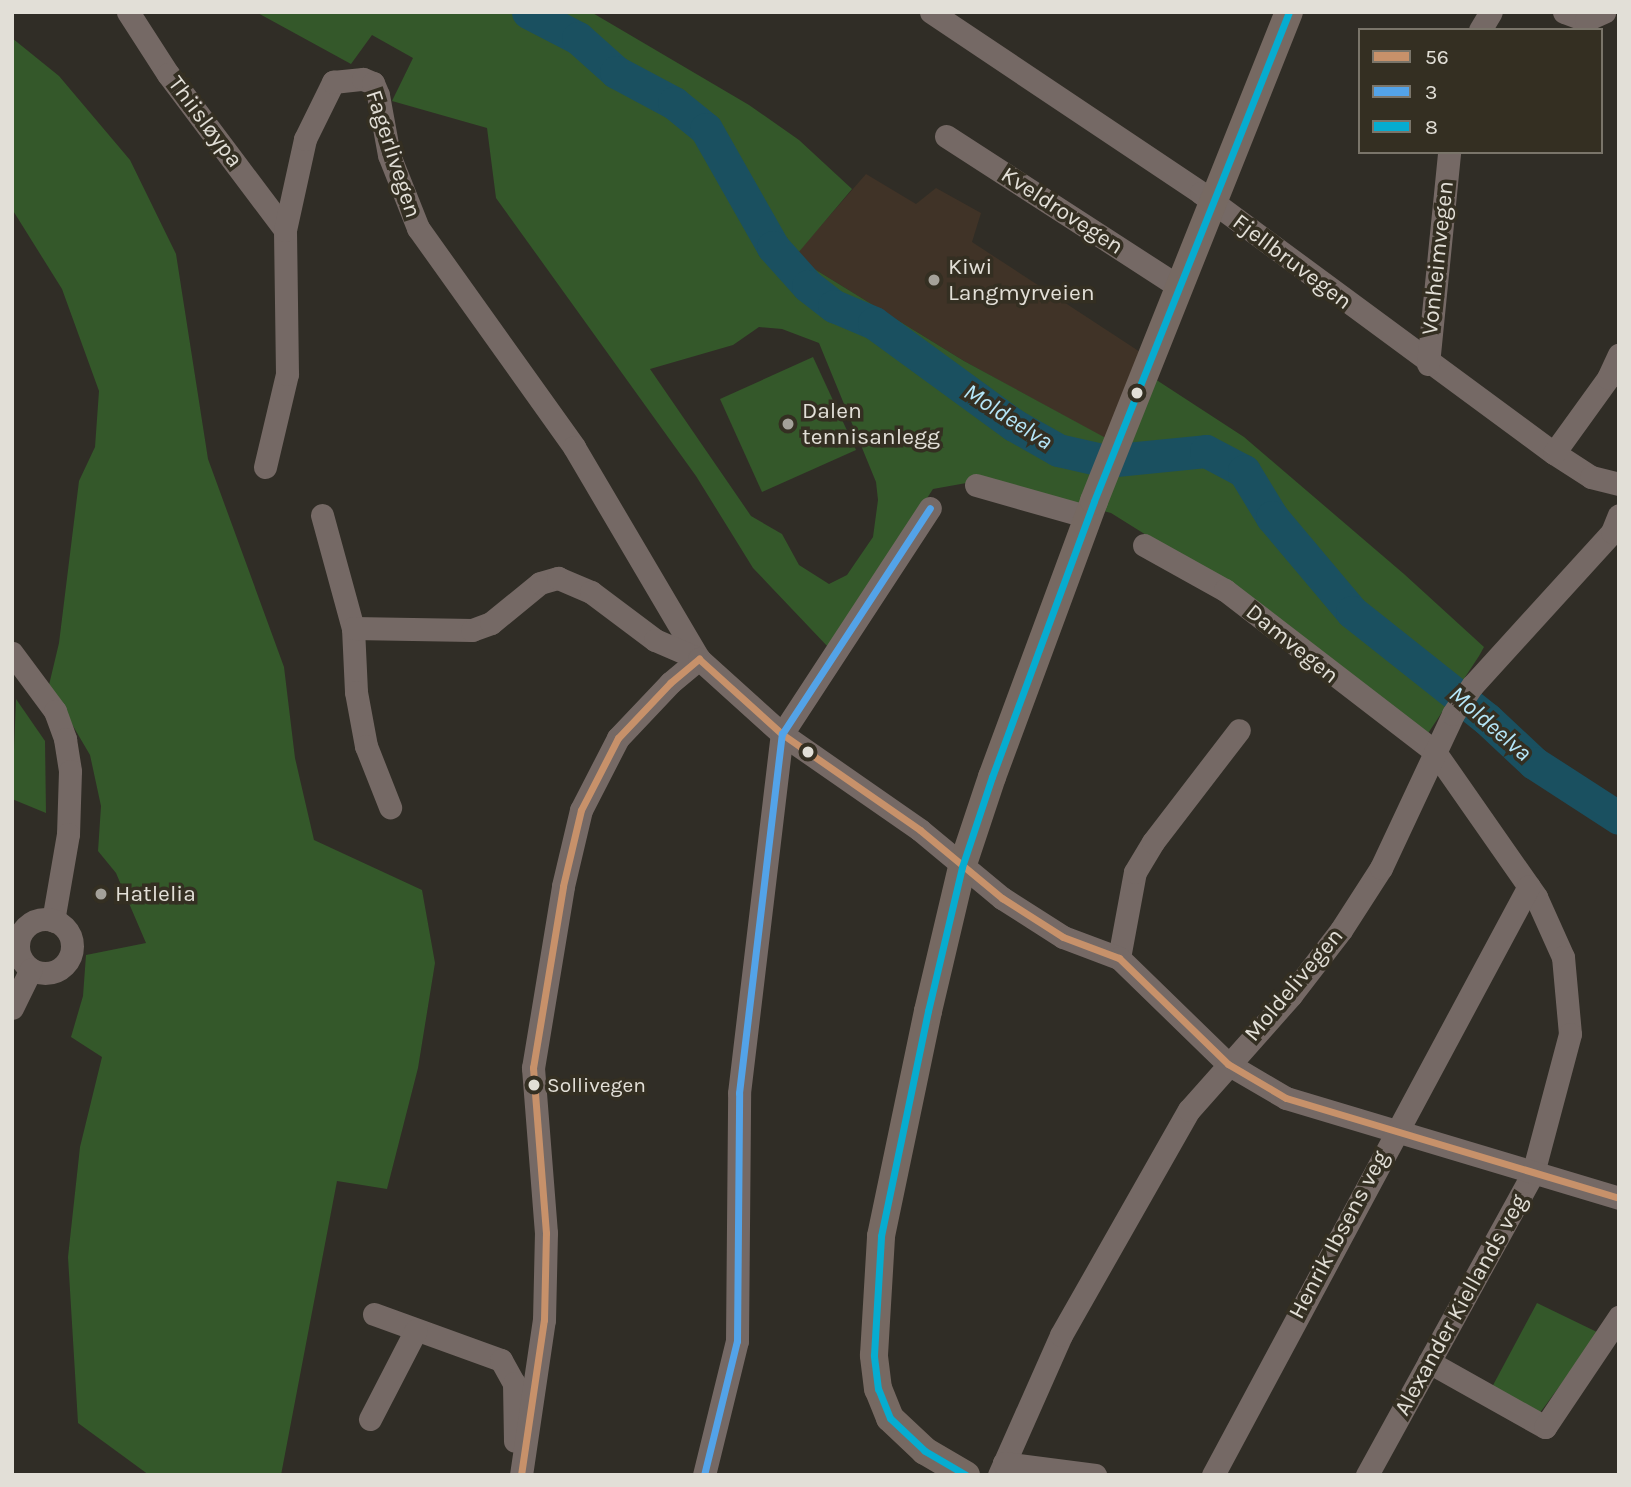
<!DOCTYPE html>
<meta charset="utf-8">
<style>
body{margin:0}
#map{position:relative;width:1631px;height:1487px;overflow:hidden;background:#302d26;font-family:Karla,sans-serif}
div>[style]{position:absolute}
.commercial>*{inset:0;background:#403327}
.green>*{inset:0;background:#34582a}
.river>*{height:33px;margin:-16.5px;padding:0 16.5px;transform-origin:16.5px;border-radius:16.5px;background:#1a5060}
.minor>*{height:23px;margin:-11.5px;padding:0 11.5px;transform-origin:11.5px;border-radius:11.5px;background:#756965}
.minor>.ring{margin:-11.5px;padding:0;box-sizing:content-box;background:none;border:23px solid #756965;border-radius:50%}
.major>*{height:28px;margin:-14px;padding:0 14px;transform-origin:14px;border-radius:14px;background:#766962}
.bus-1>*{height:7px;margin:-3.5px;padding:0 3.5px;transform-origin:3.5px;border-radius:3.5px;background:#c7916a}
.bus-2>*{height:7px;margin:-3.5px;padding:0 3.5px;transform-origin:3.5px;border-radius:3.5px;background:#53a3e8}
.bus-3>*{height:7px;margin:-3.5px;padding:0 3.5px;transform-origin:3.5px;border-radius:3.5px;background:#06acd0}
.dots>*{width:19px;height:19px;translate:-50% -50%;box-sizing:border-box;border:4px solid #342f22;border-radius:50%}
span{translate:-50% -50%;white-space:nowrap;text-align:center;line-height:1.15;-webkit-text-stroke:7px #342f22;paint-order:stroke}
.bus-label{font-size:21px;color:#e2dfd7}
.left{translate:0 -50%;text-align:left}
.street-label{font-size:23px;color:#e2dfd7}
.poi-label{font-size:23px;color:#e2dfd7}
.water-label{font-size:24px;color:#b5e6f8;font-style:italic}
.frame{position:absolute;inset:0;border:14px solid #e2dfd7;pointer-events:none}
.legend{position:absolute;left:1358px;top:28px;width:245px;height:126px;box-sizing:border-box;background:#342f22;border:2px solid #7a756a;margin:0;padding:9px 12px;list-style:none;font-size:21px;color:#e2dfd7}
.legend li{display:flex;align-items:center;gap:14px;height:35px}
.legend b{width:35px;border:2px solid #7a756a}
</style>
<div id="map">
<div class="commercial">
<i style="clip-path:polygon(866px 174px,916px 204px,936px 188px,981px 213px,972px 242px,1160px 365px,1126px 450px,964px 361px,803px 262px,797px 253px)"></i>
</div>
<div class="green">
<i style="clip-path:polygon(evenodd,256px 12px,591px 12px,749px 105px,799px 140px,852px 189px,798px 253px,803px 262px,964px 361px,1126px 449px,1155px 379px,1244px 437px,1404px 574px,1484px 647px,1479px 656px,1421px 744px,1167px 548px,1111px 513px,983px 480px,933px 489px,829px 648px,753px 568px,696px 476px,496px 198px,487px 128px,392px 101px,413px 58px,372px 35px,351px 64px,256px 12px,759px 327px,782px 329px,819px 343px,876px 482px,878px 500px,873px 537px,847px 575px,829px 584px,799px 565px,782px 534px,751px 516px,650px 369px,733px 345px,759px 327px)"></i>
<i style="clip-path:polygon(12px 38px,59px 76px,130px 160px,176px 254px,208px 459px,284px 667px,295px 758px,314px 840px,422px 890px,435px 963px,418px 1068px,387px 1189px,337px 1181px,281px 1475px,149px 1475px,78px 1423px,68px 1257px,80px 1147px,102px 1057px,71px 1037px,83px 996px,86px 955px,146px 943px,116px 873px,98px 851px,101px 806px,90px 755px,49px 685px,59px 643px,79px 481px,95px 447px,99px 391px,62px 289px,12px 209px)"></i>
<i style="clip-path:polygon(813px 357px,856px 450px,762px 492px,720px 399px)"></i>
<i style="clip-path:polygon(16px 699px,45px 741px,46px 813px,12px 799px)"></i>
<i style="clip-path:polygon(1537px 1303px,1599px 1333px,1539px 1414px,1491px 1389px)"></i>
</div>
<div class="river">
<i style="left:528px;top:12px;width:56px;rotate:27.5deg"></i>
<i style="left:578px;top:38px;width:51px;rotate:41.8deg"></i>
<i style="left:616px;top:72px;width:66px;rotate:28.1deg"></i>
<i style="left:674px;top:103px;width:41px;rotate:39.1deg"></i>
<i style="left:706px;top:129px;width:136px;rotate:60.4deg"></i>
<i style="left:773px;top:247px;width:52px;rotate:48.1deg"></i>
<i style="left:808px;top:286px;width:33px;rotate:38deg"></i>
<i style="left:834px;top:306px;width:43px;rotate:23deg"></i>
<i style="left:874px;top:323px;width:173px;rotate:36.1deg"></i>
<i style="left:1014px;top:425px;width:51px;rotate:29.6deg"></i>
<i style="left:1058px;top:450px;width:49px;rotate:12.9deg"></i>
<i style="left:1106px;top:461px;width:100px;rotate:-5.7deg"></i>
<i style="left:1206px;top:451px;width:43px;rotate:27.8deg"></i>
<i style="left:1244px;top:471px;width:54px;rotate:58.7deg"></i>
<i style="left:1272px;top:517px;width:124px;rotate:49.9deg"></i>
<i style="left:1352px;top:612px;width:172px;rotate:38.4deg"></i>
<i style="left:1487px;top:719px;width:64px;rotate:43.1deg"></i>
<i style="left:1534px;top:763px;width:101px;rotate:32.9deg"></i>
</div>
<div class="minor">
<i style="left:128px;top:12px;width:74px;rotate:57.2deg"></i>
<i style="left:168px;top:74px;width:195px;rotate:53.1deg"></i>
<i style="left:931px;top:12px;width:325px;rotate:33.8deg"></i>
<i style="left:1201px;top:193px;width:438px;rotate:36.4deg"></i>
<i style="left:1554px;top:453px;width:44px;rotate:33deg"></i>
<i style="left:1591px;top:477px;width:29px;rotate:14deg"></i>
<i style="left:1564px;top:12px;width:23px;rotate:20deg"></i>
<i style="left:1586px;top:20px;width:20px;rotate:-24deg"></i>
<i style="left:1480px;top:30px;width:21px;rotate:-59deg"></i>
<i style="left:946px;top:136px;width:278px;rotate:32.9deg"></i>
<i style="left:1428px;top:364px;width:213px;rotate:-84.3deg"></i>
<i style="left:1554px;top:453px;width:92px;rotate:-54.2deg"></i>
<i style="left:1608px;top:378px;width:26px;rotate:-65deg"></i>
<i style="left:265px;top:467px;width:96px;rotate:-76.7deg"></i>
<i style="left:287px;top:374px;width:144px;rotate:-90.8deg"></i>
<i style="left:285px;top:230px;width:93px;rotate:-77.6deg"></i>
<i style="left:305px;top:139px;width:64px;rotate:-63.8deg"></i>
<i style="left:333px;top:82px;width:30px;rotate:-6deg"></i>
<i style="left:363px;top:79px;width:11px;rotate:22deg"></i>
<i style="left:373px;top:83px;width:13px;rotate:67deg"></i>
<i style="left:378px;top:95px;width:61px;rotate:79.6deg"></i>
<i style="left:389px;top:155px;width:79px;rotate:68.3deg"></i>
<i style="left:418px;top:228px;width:269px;rotate:54.5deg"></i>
<i style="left:574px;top:447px;width:246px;rotate:59.5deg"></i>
<i style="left:976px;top:485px;width:117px;rotate:15.8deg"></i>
<i style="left:322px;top:515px;width:117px;rotate:74.7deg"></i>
<i style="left:353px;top:628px;width:64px;rotate:87.3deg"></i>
<i style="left:356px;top:692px;width:55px;rotate:79.5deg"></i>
<i style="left:366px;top:746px;width:66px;rotate:68.5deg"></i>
<i style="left:1144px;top:545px;width:93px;rotate:29.1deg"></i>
<i style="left:1225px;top:590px;width:265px;rotate:37.6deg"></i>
<i style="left:1435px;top:752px;width:177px;rotate:55.1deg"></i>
<i style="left:1536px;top:897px;width:66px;rotate:65.8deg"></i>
<i style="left:1563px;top:957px;width:77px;rotate:84.8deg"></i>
<i style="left:1570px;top:1034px;width:144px;rotate:104.9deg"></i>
<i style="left:1533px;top:1173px;width:345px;rotate:118.8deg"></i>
<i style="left:353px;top:628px;width:119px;rotate:1deg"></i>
<i style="left:472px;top:630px;width:20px;rotate:-20deg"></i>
<i style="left:491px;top:623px;width:63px;rotate:-39.2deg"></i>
<i style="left:540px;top:583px;width:19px;rotate:-16deg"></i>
<i style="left:558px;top:578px;width:36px;rotate:23deg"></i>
<i style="left:591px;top:592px;width:80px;rotate:36.9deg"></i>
<i style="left:655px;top:640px;width:48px;rotate:23.4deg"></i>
<i style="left:12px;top:653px;width:72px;rotate:53.4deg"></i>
<i style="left:55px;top:711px;width:30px;rotate:70deg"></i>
<i style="left:65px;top:739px;width:32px;rotate:81deg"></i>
<i style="left:70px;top:771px;width:63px;rotate:91.8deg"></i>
<i style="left:68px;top:834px;width:88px;rotate:99.8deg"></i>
<i class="ring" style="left:18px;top:919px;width:31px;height:31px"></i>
<i style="left:1119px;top:958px;width:87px;rotate:-79.5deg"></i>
<i style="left:1135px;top:872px;width:35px;rotate:-59deg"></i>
<i style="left:1153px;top:842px;width:141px;rotate:-52.5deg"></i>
<i style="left:12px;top:1008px;width:43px;rotate:-64deg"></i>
<i style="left:374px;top:1314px;width:135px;rotate:19.9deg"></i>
<i style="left:501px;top:1360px;width:26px;rotate:61deg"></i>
<i style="left:514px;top:1383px;width:58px;rotate:89deg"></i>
<i style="left:1429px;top:1362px;width:133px;rotate:29.3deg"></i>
<i style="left:1545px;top:1427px;width:133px;rotate:-56.1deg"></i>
<i style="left:370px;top:1419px;width:100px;rotate:-62.7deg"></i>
<i style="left:521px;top:1475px;width:157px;rotate:-81.6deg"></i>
<i style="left:544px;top:1320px;width:87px;rotate:-88.7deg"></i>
<i style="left:546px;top:1233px;width:166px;rotate:-94.5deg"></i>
<i style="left:533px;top:1068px;width:184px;rotate:-80.6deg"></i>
<i style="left:563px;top:886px;width:78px;rotate:-76.7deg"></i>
<i style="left:581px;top:810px;width:81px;rotate:-62.8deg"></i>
<i style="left:618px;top:738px;width:76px;rotate:-46.6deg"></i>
<i style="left:670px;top:683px;width:38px;rotate:-40deg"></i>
<i style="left:699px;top:659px;width:112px;rotate:42.1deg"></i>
<i style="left:782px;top:734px;width:168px;rotate:34.8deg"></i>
<i style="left:920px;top:830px;width:107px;rotate:39.7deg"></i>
<i style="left:1002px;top:898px;width:72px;rotate:32.6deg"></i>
<i style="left:1063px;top:937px;width:60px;rotate:20.6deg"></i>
<i style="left:1119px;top:958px;width:152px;rotate:44.2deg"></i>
<i style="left:1228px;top:1064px;width:67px;rotate:30.4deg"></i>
<i style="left:1286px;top:1098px;width:348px;rotate:16.7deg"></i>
<i style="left:704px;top:1475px;width:138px;rotate:-76.2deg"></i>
<i style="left:737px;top:1341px;width:248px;rotate:-89.5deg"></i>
<i style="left:739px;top:1093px;width:362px;rotate:-83.2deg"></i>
<i style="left:782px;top:734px;width:270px;rotate:-56.8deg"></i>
<i style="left:999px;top:1475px;width:153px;rotate:-66.1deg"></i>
<i style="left:1061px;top:1335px;width:259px;rotate:-60.4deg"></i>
<i style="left:1189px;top:1110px;width:154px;rotate:-48.4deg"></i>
<i style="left:1291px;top:995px;width:82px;rotate:-52.4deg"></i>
<i style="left:1341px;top:930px;width:74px;rotate:-57.2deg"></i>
<i style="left:1381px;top:868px;width:170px;rotate:-64.9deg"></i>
<i style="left:1453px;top:714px;width:34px;rotate:-56deg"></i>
<i style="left:1472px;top:686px;width:208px;rotate:-47.7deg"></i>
<i style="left:1612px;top:532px;width:18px;rotate:-68deg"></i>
<i style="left:1009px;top:1475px;width:13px;rotate:-113deg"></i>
<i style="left:1004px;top:1463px;width:92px;rotate:7.5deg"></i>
<i style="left:1213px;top:1475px;width:668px;rotate:-61.79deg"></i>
</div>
<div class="major">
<i style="left:966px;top:1475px;width:48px;rotate:-149.7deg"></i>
<i style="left:925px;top:1451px;width:48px;rotate:-136.7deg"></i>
<i style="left:890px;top:1418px;width:31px;rotate:-112deg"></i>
<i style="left:878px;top:1389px;width:34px;rotate:-97deg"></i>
<i style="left:874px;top:1355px;width:119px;rotate:-86.6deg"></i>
<i style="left:881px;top:1236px;width:230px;rotate:-78.2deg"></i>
<i style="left:928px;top:1011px;width:148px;rotate:-76.7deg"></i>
<i style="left:962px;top:867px;width:95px;rotate:-71.6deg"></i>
<i style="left:992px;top:777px;width:294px;rotate:-69.7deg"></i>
<i style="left:1094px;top:501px;width:526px;rotate:-68.26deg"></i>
</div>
<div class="bus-1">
<i style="left:521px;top:1475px;width:157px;rotate:-81.6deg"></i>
<i style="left:544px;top:1320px;width:87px;rotate:-88.7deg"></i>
<i style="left:546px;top:1233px;width:166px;rotate:-94.5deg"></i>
<i style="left:533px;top:1068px;width:184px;rotate:-80.6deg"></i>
<i style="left:563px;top:886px;width:78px;rotate:-76.7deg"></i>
<i style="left:581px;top:810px;width:81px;rotate:-62.8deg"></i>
<i style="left:618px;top:738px;width:76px;rotate:-46.6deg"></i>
<i style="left:670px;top:683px;width:38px;rotate:-40deg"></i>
<i style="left:699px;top:659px;width:112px;rotate:42.1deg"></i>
<i style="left:782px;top:734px;width:168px;rotate:34.8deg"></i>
<i style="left:920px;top:830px;width:107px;rotate:39.7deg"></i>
<i style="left:1002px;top:898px;width:72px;rotate:32.6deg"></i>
<i style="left:1063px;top:937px;width:60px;rotate:20.6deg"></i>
<i style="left:1119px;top:958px;width:152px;rotate:44.2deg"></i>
<i style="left:1228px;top:1064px;width:67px;rotate:30.4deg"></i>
<i style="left:1286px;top:1098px;width:348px;rotate:16.7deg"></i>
</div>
<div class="bus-2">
<i style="left:704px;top:1475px;width:138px;rotate:-76.2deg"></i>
<i style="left:737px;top:1341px;width:248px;rotate:-89.5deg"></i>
<i style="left:739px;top:1093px;width:362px;rotate:-83.2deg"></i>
<i style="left:782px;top:734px;width:270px;rotate:-56.8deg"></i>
</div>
<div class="bus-3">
<i style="left:966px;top:1475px;width:48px;rotate:-149.7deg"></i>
<i style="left:925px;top:1451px;width:48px;rotate:-136.7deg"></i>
<i style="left:890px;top:1418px;width:31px;rotate:-112deg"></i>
<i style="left:878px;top:1389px;width:34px;rotate:-97deg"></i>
<i style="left:874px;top:1355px;width:119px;rotate:-86.6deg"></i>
<i style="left:881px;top:1236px;width:230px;rotate:-78.2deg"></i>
<i style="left:928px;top:1011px;width:148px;rotate:-76.7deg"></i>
<i style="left:962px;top:867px;width:95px;rotate:-71.6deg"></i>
<i style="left:992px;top:777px;width:294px;rotate:-69.7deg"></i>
<i style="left:1094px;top:501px;width:526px;rotate:-68.26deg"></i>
</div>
<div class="dots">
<i style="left:934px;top:280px;background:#a4a199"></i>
<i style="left:1137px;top:393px;background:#e2dfd7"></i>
<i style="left:788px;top:424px;background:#a4a199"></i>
<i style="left:808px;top:752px;background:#e2dfd7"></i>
<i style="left:101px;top:894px;background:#a4a199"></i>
<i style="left:534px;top:1085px;background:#e2dfd7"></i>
</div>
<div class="bus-label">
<span class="left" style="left:547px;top:1085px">Sollivegen</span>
</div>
<div class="street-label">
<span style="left:205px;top:122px;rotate:53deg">Thiisløypa</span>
<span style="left:393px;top:154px;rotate:72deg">Fagerlivegen</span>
<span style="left:1062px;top:211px;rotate:33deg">Kveldrovegen</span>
<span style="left:1438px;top:258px;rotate:-84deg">Vonheimvegen</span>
<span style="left:1292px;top:262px;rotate:37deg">Fjellbruvegen</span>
<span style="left:1292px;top:644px;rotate:39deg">Damvegen</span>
<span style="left:1294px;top:985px;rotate:-50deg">Moldelivegen</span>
<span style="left:1339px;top:1235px;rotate:-62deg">Henrik Ibsens veg</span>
<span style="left:1461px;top:1305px;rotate:-61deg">Alexander Kiellands veg</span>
</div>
<div class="poi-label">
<span class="left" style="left:948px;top:280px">Kiwi<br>Langmyrveien</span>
<span class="left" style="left:802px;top:424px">Dalen<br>tennisanlegg</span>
<span class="left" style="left:115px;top:894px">Hatlelia</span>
</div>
<div class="water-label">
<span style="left:1008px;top:417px;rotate:33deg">Moldeelva</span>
<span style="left:1490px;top:724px;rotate:41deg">Moldeelva</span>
</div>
<div class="frame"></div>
<ul class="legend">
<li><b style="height:9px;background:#c7916a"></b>56</li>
<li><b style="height:9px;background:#53a3e8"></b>3</li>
<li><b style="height:9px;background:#06acd0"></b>8</li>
</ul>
</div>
